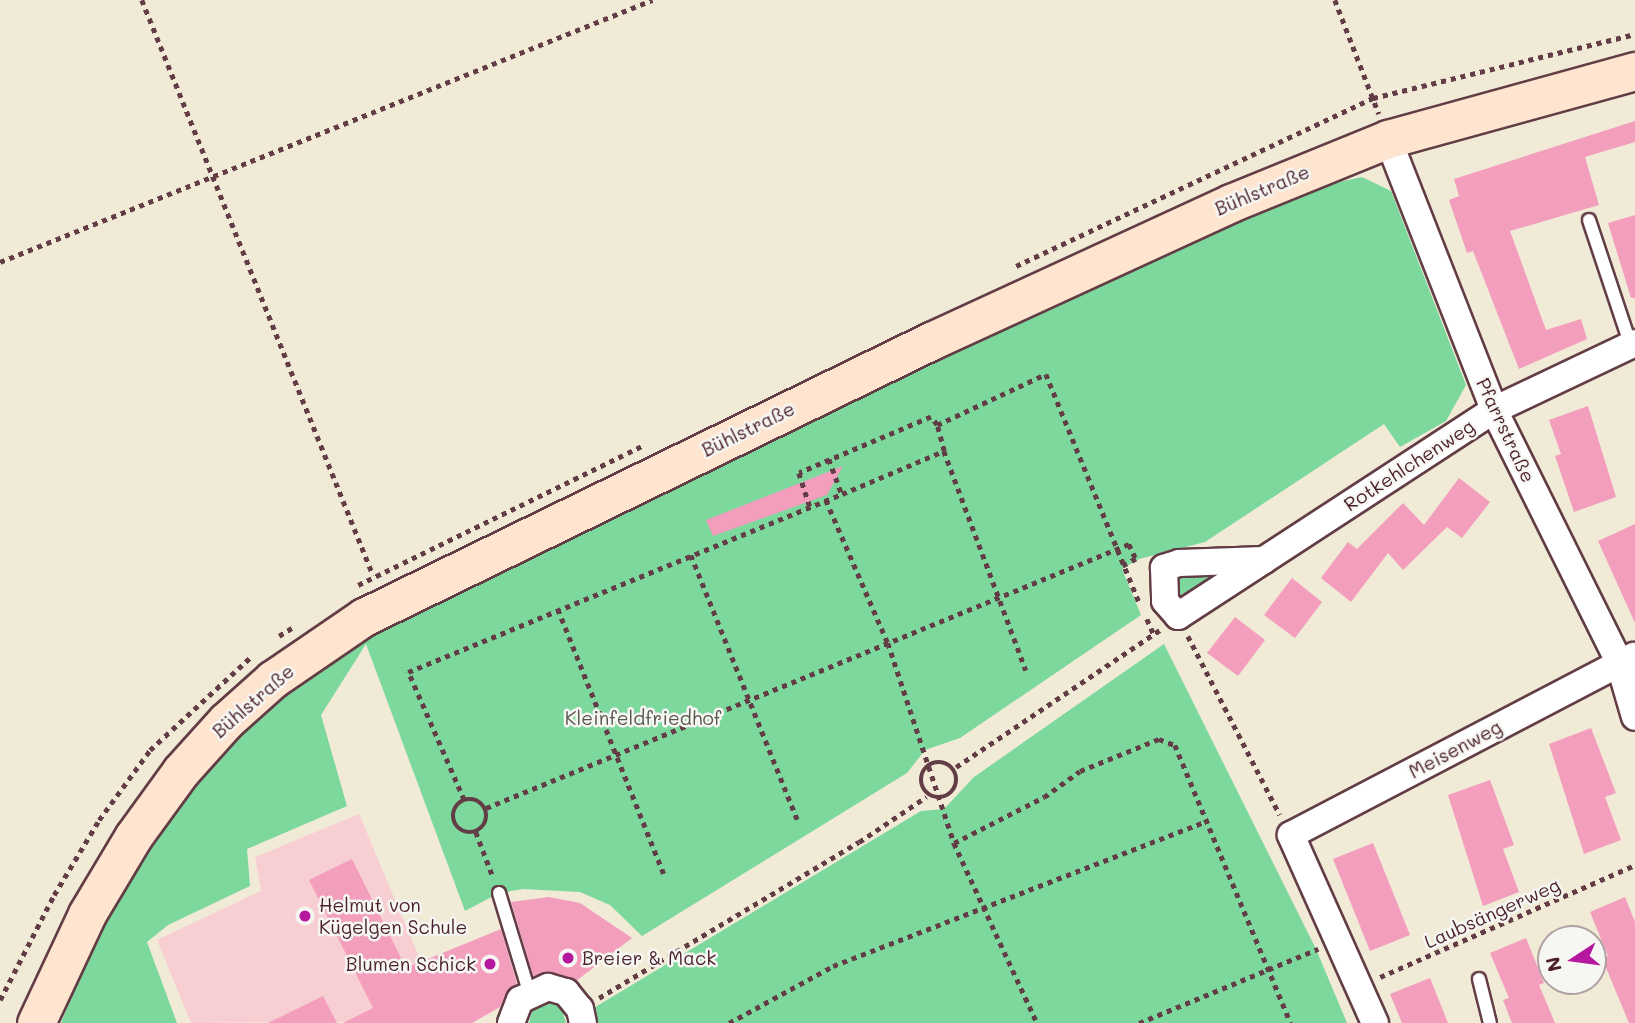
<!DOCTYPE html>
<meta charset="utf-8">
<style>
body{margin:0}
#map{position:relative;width:1635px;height:1023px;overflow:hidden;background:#f1ead7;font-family:Mali,sans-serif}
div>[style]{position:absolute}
.built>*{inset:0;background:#f7cfd3}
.green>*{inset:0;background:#7dd89e}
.building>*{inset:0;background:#f29ebc}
.path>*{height:4.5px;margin-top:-2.25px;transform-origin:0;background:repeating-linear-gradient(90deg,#633d45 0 5px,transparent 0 10px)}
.path>.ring{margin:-2.25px;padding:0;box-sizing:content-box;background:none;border:4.5px solid #633d45;border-radius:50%}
.roads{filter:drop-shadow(2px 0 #633d45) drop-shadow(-2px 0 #633d45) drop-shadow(0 2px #633d45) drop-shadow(0 -2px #633d45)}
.service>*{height:12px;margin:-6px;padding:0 6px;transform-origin:6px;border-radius:6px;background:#fff}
.minor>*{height:26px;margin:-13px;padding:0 13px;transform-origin:13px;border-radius:13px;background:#fff}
.secondary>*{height:37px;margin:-18.5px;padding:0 18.5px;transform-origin:18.5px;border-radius:18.5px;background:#fde5d0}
.dots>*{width:19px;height:19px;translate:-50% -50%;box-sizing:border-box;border:4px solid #f6f6f2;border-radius:50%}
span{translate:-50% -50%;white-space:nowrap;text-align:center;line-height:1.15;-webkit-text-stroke:5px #f6f6f2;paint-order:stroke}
.street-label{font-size:19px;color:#4a1f2b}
.park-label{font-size:19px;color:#59564e}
.poi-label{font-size:19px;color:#4a1f2b}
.left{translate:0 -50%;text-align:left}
.right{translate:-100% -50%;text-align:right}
.north{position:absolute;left:1537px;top:925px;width:70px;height:70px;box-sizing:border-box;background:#f6f6f2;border:2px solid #b1a0a2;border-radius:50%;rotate:257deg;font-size:19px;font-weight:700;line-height:28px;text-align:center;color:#4a1f2b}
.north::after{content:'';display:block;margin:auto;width:24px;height:32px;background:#b5179e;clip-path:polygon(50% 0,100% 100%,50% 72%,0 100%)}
</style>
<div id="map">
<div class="built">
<i style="clip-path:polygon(359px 814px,446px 1021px,191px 1023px,157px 940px,261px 891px,255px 857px)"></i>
</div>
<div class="green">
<i style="clip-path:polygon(1362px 177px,1391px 191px,1466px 385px,1446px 421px,1400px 447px,1384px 424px,1205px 542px,1139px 559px,1122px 569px,1141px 615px,960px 738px,925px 750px,907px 773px,642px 936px,610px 905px,580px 892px,523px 889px,499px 893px,465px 911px,366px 644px,321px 715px,347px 806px,247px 849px,250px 886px,168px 925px,147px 942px,177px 1023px,61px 1023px,105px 914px,173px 804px,250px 720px,357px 634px,1147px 260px,1339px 182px)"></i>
<i style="clip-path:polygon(1215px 575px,1187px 595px,1175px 595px,1174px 576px)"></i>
<i style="clip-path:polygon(1164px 644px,1316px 949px,1347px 1023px,589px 1023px,587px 1012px,921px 811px,944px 809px,974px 777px)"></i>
<i style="clip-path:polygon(544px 1001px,561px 1007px,566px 1023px,529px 1023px,533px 1007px)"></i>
</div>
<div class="building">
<i style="clip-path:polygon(1635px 121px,1635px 142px,1585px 157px,1599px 205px,1510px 231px,1546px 330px,1581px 319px,1587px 339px,1519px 369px,1473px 251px,1467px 253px,1449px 200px,1459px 196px,1454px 179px)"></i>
<i style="clip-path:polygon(1635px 215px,1635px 298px,1631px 298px,1608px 223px)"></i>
<i style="clip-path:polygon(1588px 406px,1616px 497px,1574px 512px,1555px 456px,1561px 454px,1549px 420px)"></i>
<i style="clip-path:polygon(843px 466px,827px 495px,713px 536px,706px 520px)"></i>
<i style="clip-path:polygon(1459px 478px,1490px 502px,1462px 538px,1447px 527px,1403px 570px,1388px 553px,1351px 602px,1321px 578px,1348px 542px,1357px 549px,1403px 503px,1424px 525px)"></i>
<i style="clip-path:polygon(1635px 524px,1635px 623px,1598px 541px)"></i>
<i style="clip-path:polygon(1292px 578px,1322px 602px,1295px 638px,1264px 615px)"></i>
<i style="clip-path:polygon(1235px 617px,1265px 640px,1238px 676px,1207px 653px)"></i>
<i style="clip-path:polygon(1591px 728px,1616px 793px,1605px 797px,1621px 840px,1584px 854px,1549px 744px)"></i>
<i style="clip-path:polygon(1490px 780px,1514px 845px,1503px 849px,1519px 892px,1483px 906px,1448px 795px)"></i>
<i style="clip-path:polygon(1373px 843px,1410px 935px,1370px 951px,1333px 859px)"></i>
<i style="clip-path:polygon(352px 859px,406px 968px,501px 929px,517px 984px,506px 993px,500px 1007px,472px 1023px,343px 1023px,373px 1008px,309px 880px)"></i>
<i style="clip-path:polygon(549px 897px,580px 903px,632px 938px,576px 981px,552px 972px,533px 976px,511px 902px)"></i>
<i style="clip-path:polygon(1625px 897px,1635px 922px,1635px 1023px,1629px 1023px,1602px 958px,1608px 956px,1590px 912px)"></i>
<i style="clip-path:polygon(1526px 938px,1544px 983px,1539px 985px,1555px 1023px,1512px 1023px,1503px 1000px,1509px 998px,1490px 953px)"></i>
<i style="clip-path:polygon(1430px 978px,1448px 1023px,1402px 1023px,1390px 994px)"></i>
<i style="clip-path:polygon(323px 996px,337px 1023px,268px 1023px)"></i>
</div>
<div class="path">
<i style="left:142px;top:0;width:620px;rotate:68.11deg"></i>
<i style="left:1335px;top:0;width:122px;rotate:68.9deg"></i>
<i style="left:0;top:262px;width:703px;rotate:-21.89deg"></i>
<i style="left:1016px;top:266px;width:395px;rotate:-25.2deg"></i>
<i style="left:1373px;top:98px;width:270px;rotate:-13.7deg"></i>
<i style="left:937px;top:425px;width:120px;rotate:-25.1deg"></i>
<i style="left:1046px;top:374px;width:248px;rotate:67.8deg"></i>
<i style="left:944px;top:451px;width:234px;rotate:69.5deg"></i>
<i style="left:829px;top:459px;width:37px;rotate:70deg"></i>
<i style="left:826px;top:500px;width:156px;rotate:66.6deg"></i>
<i style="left:888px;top:643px;width:211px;rotate:71.7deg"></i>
<i style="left:954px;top:843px;width:198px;rotate:65.2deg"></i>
<i style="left:691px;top:555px;width:290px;rotate:68.1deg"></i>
<i style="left:358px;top:585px;width:316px;rotate:-26.1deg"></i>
<i style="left:558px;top:609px;width:285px;rotate:68.2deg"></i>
<i style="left:1147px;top:619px;width:17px;rotate:66deg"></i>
<i style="left:279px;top:636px;width:19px;rotate:-32deg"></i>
<i style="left:1188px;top:636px;width:201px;rotate:62.8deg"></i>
<i class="ring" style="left:921px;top:762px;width:31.5px;height:31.5px"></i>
<i style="left:956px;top:767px;width:247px;rotate:-33.9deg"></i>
<i class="ring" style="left:453px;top:799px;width:29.5px;height:29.5px"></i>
<i style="left:464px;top:800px;width:140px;rotate:-113.6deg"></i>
<i style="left:408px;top:672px;width:469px;rotate:-22.3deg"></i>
<i style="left:842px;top:494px;width:111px;rotate:-22.9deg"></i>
<i style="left:944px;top:451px;width:27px;rotate:-105deg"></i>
<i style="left:937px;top:425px;width:10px;rotate:-127deg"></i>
<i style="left:931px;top:417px;width:143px;rotate:157deg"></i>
<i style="left:799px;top:473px;width:35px;rotate:72deg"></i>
<i style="left:486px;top:808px;width:695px;rotate:-22.32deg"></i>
<i style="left:1129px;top:544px;width:17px;rotate:65deg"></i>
<i style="left:1136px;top:559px;width:15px;rotate:152deg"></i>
<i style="left:476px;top:832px;width:48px;rotate:69.3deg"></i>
<i style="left:954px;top:843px;width:101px;rotate:-27.1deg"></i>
<i style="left:1044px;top:797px;width:44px;rotate:-35.8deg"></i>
<i style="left:1080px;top:771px;width:85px;rotate:-22.1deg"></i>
<i style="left:1159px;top:739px;width:17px;rotate:21deg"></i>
<i style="left:1175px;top:745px;width:301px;rotate:67.4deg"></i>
<i style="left:1380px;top:977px;width:279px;rotate:-23.7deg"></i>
<i style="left:599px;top:998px;width:303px;rotate:-31deg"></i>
<i style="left:859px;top:842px;width:81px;rotate:-33.9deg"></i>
<i style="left:0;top:1000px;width:118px;rotate:-62.8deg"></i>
<i style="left:54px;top:895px;width:87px;rotate:-59deg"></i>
<i style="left:99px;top:820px;width:87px;rotate:-53.9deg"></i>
<i style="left:150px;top:750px;width:139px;rotate:-42.7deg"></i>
<i style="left:729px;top:1023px;width:119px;rotate:-28.7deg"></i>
<i style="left:833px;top:966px;width:403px;rotate:-21.2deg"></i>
<i style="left:1139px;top:1023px;width:194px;rotate:-22.5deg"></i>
</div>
<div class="roads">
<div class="service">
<i style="left:1589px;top:220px;width:133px;rotate:71.6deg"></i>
<i style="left:499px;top:893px;width:103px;rotate:73.1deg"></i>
<i style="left:1479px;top:979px;width:45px;rotate:76deg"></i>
</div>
<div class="minor">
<i style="left:1388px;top:139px;width:291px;rotate:68.6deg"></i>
<i style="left:1494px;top:410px;width:281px;rotate:63.6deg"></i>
<i style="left:1619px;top:662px;width:57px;rotate:73.8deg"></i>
<i style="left:1264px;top:560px;width:85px;rotate:178deg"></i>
<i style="left:1179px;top:563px;width:16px;rotate:162deg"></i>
<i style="left:1164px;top:568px;width:33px;rotate:88deg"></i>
<i style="left:1165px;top:601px;width:20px;rotate:49deg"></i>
<i style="left:1178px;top:616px;width:103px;rotate:-33.1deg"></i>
<i style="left:1264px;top:560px;width:275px;rotate:-33.1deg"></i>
<i style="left:1494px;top:410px;width:156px;rotate:-25.4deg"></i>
<i style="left:511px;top:1023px;width:25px;rotate:-69deg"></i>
<i style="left:520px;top:1000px;width:31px;rotate:-25deg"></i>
<i style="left:548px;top:987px;width:19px;rotate:16deg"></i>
<i style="left:566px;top:992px;width:22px;rotate:51deg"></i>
<i style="left:580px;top:1009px;width:14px;rotate:78deg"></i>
<i style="left:1375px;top:1023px;width:206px;rotate:-114.1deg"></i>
<i style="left:1291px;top:835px;width:387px;rotate:-27.6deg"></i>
</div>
<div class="secondary">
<i style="left:36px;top:1023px;width:120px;rotate:-64.9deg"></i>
<i style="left:87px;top:914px;width:90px;rotate:-59.1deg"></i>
<i style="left:133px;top:837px;width:82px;rotate:-54deg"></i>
<i style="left:181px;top:771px;width:67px;rotate:-48deg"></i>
<i style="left:226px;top:721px;width:63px;rotate:-41.8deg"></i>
<i style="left:273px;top:679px;width:110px;rotate:-34.3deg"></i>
<i style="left:364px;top:617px;width:631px;rotate:-25.96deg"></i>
<i style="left:931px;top:341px;width:330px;rotate:-24.7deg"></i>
<i style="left:1231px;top:203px;width:170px;rotate:-22.2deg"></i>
<i style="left:1388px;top:139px;width:256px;rotate:-15.4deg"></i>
</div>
</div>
<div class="dots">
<i style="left:305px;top:916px;background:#b5179e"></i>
<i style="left:568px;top:958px;background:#b5179e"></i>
<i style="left:490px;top:964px;background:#b5179e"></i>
</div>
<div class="street-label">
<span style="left:1262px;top:190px;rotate:-23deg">Bühlstraße</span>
<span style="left:748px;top:429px;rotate:-26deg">Bühlstraße</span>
<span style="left:1506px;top:430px;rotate:65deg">Pfarrstraße</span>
<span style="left:1409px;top:465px;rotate:-33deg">Rotkehlchenweg</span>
<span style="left:253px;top:701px;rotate:-41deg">Bühlstraße</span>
<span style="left:1455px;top:749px;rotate:-28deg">Meisenweg</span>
<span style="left:1492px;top:913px;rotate:-24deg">Laubsängerweg</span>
</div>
<div class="park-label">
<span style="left:643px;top:718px">Kleinfeldfriedhof</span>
</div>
<div class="poi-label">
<span class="left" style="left:319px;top:916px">Helmut von<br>Kügelgen Schule</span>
<span class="left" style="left:582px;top:958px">Breier &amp; Mack</span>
<span class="right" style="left:476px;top:964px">Blumen Schick</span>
</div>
<div class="north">N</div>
</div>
